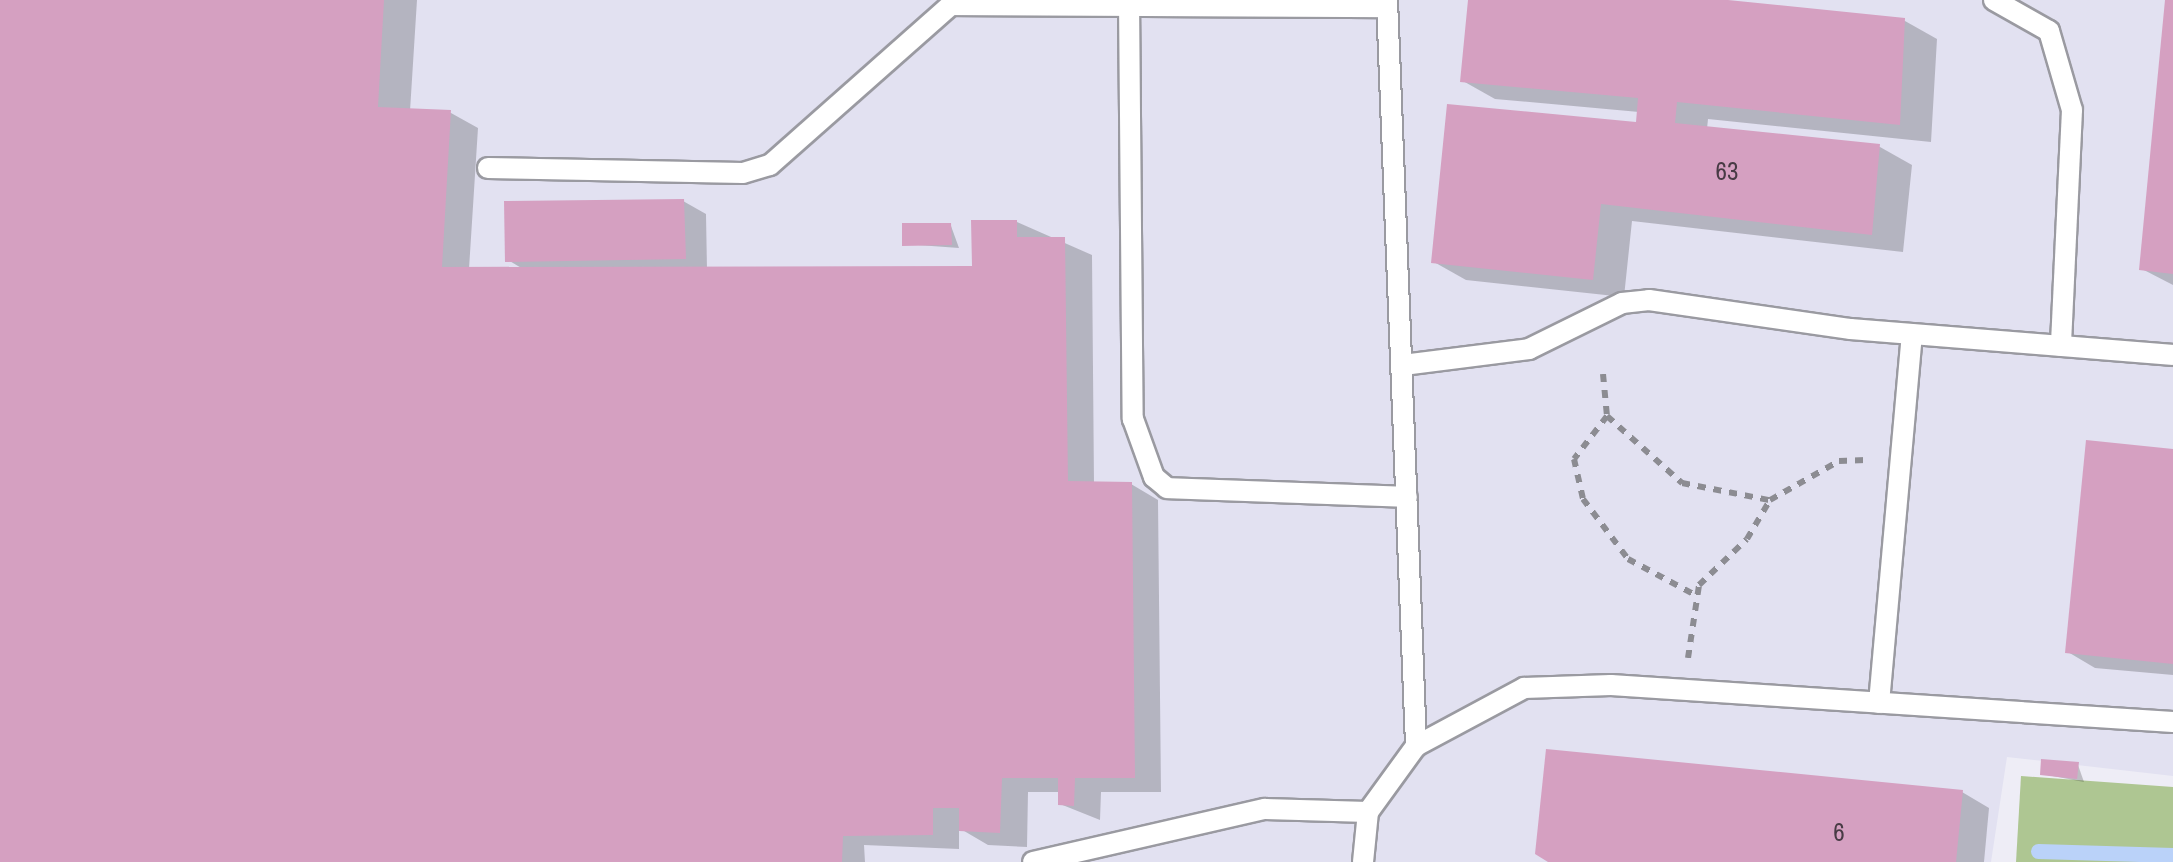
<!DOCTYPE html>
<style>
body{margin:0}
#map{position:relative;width:2173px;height:862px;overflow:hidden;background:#eeedf6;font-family:"Archivo Narrow",sans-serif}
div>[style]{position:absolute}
.built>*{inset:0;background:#e2e1f1}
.green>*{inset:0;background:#aec692}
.shadow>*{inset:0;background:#0003}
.stream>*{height:15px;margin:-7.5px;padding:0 7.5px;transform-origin:7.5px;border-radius:7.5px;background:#bad2f9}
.building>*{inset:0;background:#d5a0c1}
.path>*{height:6px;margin-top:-3px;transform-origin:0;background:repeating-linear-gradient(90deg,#8c8c92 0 8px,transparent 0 16px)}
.roads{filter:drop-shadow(2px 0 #9a9aa1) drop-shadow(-2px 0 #9a9aa1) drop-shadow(0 2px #9a9aa1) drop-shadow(0 -2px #9a9aa1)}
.service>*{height:20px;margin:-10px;padding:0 10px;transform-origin:10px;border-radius:10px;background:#fff}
span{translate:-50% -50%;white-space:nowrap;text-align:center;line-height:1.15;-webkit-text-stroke:9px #fbfbff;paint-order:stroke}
.number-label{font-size:25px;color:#483b45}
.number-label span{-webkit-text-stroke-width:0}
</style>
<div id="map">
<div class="built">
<i style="clip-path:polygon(0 0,2173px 0,2173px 776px,2007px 757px,1991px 862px,0 862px)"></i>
</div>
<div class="green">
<i style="clip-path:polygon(2021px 776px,2173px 787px,2173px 862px,2016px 862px)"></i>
</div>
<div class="shadow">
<i style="clip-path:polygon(0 0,417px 0,410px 111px,451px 113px,478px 128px,469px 269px,523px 269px,508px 260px,683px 201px,706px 214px,707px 269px,974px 268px,1017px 222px,1092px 255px,1094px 484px,1131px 484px,1158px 500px,1161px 792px,1101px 792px,1100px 820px,1060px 804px,1061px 792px,1028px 792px,1027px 847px,988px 845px,959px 828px,959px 849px,864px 845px,865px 862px,0 862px)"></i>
<i style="clip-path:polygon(1470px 0,1703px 0,1905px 21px,1937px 39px,1931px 142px,1708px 119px,1707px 129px,1880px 147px,1912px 165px,1903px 252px,1632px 221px,1624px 297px,1466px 280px,1434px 262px,1639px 125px,1639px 112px,1495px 99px,1463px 81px)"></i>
<i style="clip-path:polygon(2168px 0,2173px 0,2173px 285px,2142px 269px)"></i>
<i style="clip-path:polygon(951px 226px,959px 248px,904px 244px)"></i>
<i style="clip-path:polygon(2173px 451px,2173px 675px,2095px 668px,2068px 652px)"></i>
<i style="clip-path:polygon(2078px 765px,2084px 782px,2042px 774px)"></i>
<i style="clip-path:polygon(1962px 792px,1989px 808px,1984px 862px,1551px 862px)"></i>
</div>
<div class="stream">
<i style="left:2038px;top:851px;width:135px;rotate:1.7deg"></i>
</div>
<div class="building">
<i style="clip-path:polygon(0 0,384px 0,378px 107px,451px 110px,442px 267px,972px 266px,971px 220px,1017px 220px,1017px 237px,1065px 237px,1068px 481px,1132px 482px,1135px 778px,1075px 778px,1074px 806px,1058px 805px,1058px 778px,1002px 778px,1000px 833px,959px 831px,959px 808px,933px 808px,933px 835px,843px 836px,842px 862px,0 862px)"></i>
<i style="clip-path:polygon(1468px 0,1728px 0,1905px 18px,1900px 125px,1677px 102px,1675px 123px,1880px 144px,1872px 235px,1601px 204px,1593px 280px,1431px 263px,1447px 104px,1636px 122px,1638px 98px,1460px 82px)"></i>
<i style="clip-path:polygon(2165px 0,2173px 0,2173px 274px,2139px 270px)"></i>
<i style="clip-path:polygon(684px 199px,686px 259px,505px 262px,504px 201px)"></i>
<i style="clip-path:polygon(902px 223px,951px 223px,952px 245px,902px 246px)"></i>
<i style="clip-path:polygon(2086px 440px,2173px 449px,2173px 664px,2065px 653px)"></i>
<i style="clip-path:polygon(1546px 749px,1963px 790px,1956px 862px,1548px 862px,1535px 854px)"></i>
<i style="clip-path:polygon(2041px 759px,2079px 762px,2077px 779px,2040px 775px)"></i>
</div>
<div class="path">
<i style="left:1603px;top:374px;width:42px;rotate:84.6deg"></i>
<i style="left:1607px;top:416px;width:54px;rotate:127.5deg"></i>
<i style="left:1574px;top:459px;width:41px;rotate:77.3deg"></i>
<i style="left:1583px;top:499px;width:75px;rotate:53.1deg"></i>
<i style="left:1628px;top:559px;width:76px;rotate:28.2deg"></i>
<i style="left:1607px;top:416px;width:101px;rotate:41.8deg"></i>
<i style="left:1682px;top:483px;width:89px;rotate:11.1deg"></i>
<i style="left:1688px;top:658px;width:74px;rotate:-81.4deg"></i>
<i style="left:1699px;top:585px;width:66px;rotate:-43.8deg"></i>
<i style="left:1747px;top:539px;width:45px;rotate:-59.5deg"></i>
<i style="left:1770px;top:500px;width:79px;rotate:-29.5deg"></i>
<i style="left:1839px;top:461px;width:27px;rotate:-2deg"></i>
</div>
<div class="roads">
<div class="service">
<i style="left:1129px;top:0;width:419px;rotate:89.5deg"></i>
<i style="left:1133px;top:419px;width:62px;rotate:70.1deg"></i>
<i style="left:1154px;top:477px;width:17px;rotate:40deg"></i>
<i style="left:1167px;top:488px;width:240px;rotate:2.1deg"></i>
<i style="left:1387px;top:0;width:747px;rotate:87.77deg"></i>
<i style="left:1994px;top:0;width:63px;rotate:29.4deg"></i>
<i style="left:2049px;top:31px;width:82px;rotate:73.8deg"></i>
<i style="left:2072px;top:110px;width:236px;rotate:92.7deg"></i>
<i style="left:488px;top:168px;width:255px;rotate:1.1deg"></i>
<i style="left:743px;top:173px;width:28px;rotate:-17deg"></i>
<i style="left:770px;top:165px;width:242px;rotate:-41.5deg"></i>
<i style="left:951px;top:5px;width:436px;rotate:0.3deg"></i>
<i style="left:1403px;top:365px;width:127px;rotate:-7.2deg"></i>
<i style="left:1529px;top:349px;width:104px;rotate:-26.3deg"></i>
<i style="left:1622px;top:303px;width:27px;rotate:-6deg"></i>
<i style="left:1649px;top:300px;width:204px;rotate:8.2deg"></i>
<i style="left:1851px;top:329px;width:323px;rotate:4.6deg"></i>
<i style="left:1879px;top:703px;width:370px;rotate:-84.9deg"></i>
<i style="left:1033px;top:862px;width:238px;rotate:-12.9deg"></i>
<i style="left:1265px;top:809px;width:103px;rotate:1.7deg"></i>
<i style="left:1368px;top:812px;width:82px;rotate:-54deg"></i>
<i style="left:1416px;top:746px;width:123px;rotate:-28.2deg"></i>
<i style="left:1524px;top:688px;width:87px;rotate:-2deg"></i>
<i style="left:1611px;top:685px;width:563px;rotate:3.77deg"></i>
<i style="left:1363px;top:862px;width:50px;rotate:-84.3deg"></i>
</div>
</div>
<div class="number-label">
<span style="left:1727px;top:171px">63</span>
<span style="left:1839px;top:832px">6</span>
</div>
</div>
